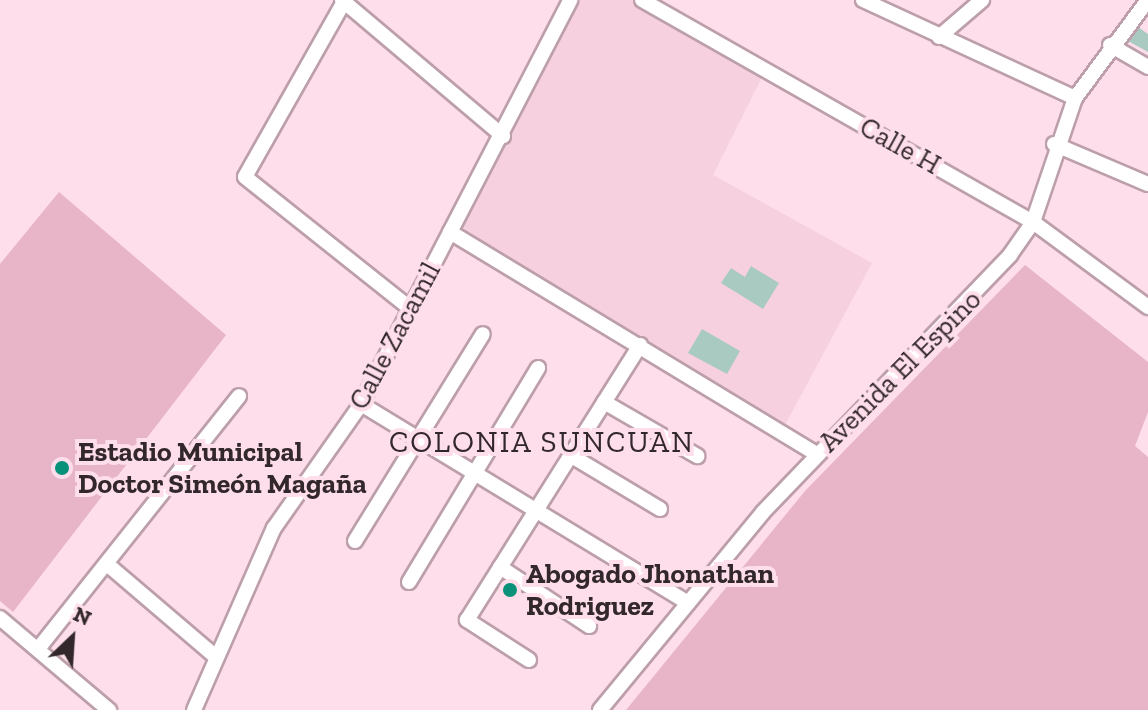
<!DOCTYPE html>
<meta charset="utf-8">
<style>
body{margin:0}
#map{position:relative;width:1148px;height:710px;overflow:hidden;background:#fedeea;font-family:"Zilla Slab",serif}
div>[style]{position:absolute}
.built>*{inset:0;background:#f6d0de}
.green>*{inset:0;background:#e8b4c8}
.building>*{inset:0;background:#a9cac1}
.roads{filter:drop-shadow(2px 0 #bc9faa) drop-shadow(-2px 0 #bc9faa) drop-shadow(0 2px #bc9faa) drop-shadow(0 -2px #bc9faa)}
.minor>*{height:14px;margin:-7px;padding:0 7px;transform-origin:7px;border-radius:7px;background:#fff}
.dots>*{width:22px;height:22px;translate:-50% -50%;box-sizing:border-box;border:4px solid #fedeea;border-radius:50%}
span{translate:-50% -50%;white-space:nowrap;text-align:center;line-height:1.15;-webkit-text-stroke:8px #fedeea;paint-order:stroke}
.street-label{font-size:28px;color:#32272b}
.poi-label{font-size:28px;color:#32272b;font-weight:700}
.left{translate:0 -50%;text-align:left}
.neighbourhood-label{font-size:30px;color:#32272b;letter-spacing:2px}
.north{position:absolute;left:32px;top:598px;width:80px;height:80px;-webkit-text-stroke:6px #fedeea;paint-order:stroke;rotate:25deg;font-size:22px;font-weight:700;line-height:32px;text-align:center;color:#32272b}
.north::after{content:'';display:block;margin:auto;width:28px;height:36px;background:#32272b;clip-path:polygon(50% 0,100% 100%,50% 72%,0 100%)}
</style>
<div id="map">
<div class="built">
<i style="clip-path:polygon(578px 0,634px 0,763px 75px,713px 175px,872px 263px,784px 427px,468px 235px,462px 224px)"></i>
</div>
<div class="green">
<i style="clip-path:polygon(59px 192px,226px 335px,13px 612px,0 601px,0 264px)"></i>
<i style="clip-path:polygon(1025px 265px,1148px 362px,1148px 412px,1135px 446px,1148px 457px,1148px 710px,626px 710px,805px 491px)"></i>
</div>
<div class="building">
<i style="clip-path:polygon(1138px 27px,1148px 34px,1148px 52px,1128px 41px)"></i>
<i style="clip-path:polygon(751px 266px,779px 283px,763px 309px,721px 283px,731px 268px,745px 277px)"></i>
<i style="clip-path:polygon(702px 329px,740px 351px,727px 374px,688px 353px)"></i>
</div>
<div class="roads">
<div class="minor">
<i style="left:342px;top:0;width:211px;rotate:40.2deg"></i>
<i style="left:345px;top:0;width:203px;rotate:119.5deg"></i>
<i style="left:245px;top:177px;width:212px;rotate:38.5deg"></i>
<i style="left:642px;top:0;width:450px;rotate:29.6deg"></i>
<i style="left:1033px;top:222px;width:143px;rotate:36.5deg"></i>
<i style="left:863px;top:0;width:234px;rotate:24.8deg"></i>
<i style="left:939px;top:37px;width:57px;rotate:-40.7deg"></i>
<i style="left:1110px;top:45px;width:44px;rotate:30.1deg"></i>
<i style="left:1054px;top:144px;width:102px;rotate:23.1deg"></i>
<i style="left:450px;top:232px;width:428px;rotate:31.2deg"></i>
<i style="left:604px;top:402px;width:108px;rotate:30.1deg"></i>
<i style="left:361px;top:404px;width:381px;rotate:31.3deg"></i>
<i style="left:570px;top:455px;width:105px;rotate:31deg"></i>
<i style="left:355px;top:541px;width:243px;rotate:-58.3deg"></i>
<i style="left:107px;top:564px;width:143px;rotate:40.5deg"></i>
<i style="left:500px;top:567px;width:107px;rotate:33.5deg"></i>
<i style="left:409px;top:582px;width:250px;rotate:-58.9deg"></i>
<i style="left:0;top:618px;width:143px;rotate:40.2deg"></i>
<i style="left:38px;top:649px;width:323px;rotate:-51.5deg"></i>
<i style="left:529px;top:660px;width:74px;rotate:-147.2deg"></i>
<i style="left:467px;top:620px;width:325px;rotate:-57.8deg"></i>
<i style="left:194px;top:710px;width:199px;rotate:-66.3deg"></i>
<i style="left:274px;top:528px;width:151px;rotate:-54.9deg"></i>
<i style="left:361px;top:404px;width:455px;rotate:-62.6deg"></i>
<i style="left:600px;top:710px;width:256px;rotate:-50.5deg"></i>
<i style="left:763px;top:512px;width:356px;rotate:-46.1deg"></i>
<i style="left:1010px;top:255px;width:40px;rotate:-55.1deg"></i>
<i style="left:1033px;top:222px;width:131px;rotate:-71.3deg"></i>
<i style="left:1075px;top:98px;width:122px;rotate:-53.3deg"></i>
</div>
</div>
<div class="dots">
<i style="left:62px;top:468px;background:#0a917a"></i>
<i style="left:510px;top:590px;background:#0a917a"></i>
</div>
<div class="street-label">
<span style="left:900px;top:146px;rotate:29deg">Calle H</span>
<span style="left:395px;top:336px;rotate:-62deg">Calle Zacamil</span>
<span style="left:900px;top:371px;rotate:-45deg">Avenida El Espino</span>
</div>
<div class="poi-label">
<span class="left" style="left:78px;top:468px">Estadio Municipal<br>Doctor Simeón Magaña</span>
<span class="left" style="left:526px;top:590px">Abogado Jhonathan<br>Rodriguez</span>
</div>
<div class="neighbourhood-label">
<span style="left:542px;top:442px">COLONIA SUNCUAN</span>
</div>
<div class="north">N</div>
</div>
